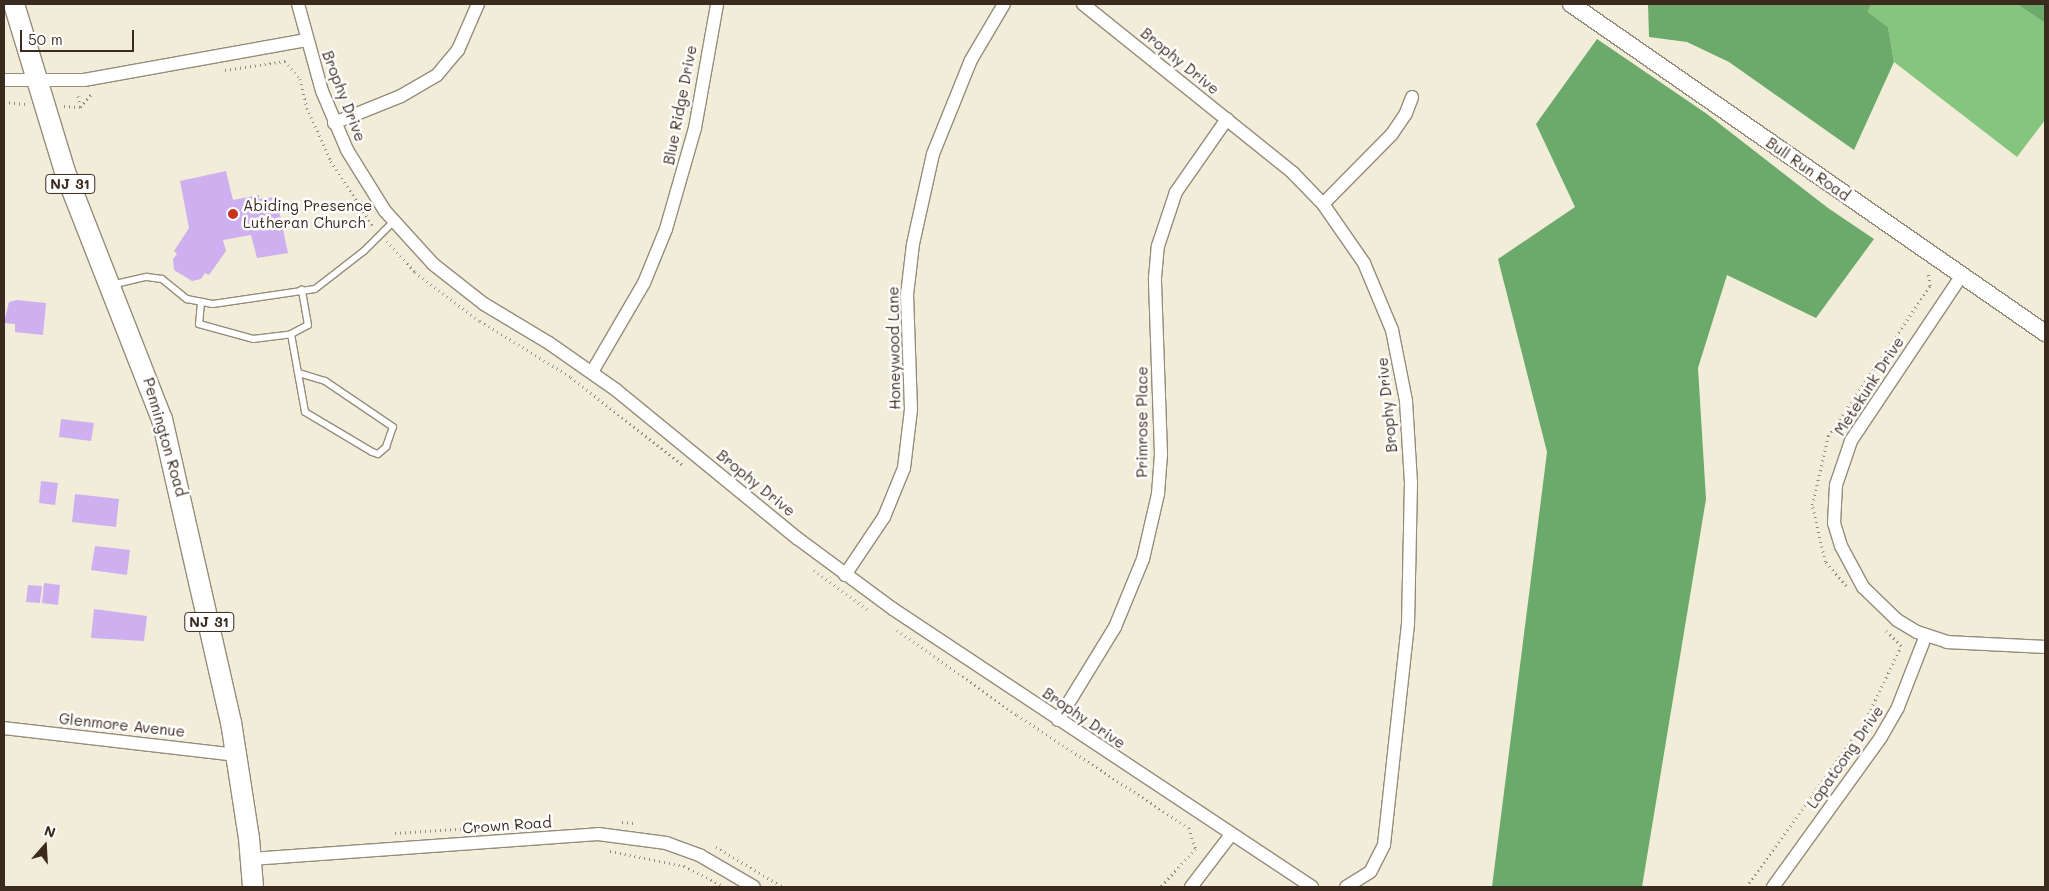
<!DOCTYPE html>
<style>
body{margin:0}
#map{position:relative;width:2049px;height:891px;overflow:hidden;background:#f2edd8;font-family:Mali,sans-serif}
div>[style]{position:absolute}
.green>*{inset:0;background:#85c57d}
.forest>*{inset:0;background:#6caa6c}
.building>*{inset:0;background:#ceafef}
.path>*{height:2.5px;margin-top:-1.25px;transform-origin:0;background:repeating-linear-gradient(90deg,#968c7b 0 1px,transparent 0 5px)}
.roads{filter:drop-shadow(1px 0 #968c7b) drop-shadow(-1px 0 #968c7b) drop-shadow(0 1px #968c7b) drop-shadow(0 -1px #968c7b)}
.service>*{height:6px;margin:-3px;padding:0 3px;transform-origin:3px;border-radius:3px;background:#fff}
.minor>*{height:12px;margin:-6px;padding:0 6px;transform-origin:6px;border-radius:6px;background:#fff}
.tertiary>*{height:16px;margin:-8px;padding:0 8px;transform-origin:8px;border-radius:8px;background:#fff}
.primary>*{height:20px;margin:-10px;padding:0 10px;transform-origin:10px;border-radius:10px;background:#fff}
.dots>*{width:14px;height:14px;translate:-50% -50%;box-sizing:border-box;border:2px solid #fff;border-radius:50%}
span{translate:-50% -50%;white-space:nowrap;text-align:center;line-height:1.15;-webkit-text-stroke:5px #fff;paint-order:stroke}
.shield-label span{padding:1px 4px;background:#fff;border:1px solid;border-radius:4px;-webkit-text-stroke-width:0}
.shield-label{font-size:14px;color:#3b2a1e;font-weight:700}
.street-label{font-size:15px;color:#3b2a1e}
.poi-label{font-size:15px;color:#3b2a1e}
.left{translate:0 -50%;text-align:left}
.frame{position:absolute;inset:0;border:5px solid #3b2a1e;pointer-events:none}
.north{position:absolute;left:20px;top:821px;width:50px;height:50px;-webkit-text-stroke:4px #fff;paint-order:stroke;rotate:19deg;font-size:14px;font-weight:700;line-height:20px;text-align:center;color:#3b2a1e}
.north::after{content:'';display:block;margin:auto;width:18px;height:22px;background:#3b2a1e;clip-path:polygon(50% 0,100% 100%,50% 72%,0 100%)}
.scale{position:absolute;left:20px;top:30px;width:114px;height:22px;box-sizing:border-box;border:2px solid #3b2a1e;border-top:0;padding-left:6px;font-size:15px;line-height:18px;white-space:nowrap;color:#3b2a1e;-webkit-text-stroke:4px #fff;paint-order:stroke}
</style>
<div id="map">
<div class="green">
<i style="clip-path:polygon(1871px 4px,2017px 4px,2045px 23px,2045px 120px,2017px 157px,1894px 62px,1888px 27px,1868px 12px)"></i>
</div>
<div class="forest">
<i style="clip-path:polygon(1648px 4px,1871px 4px,1868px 12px,1888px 27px,1894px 62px,1854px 150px,1729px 62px,1687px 42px,1649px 37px)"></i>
<i style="clip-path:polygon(2017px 4px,2045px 4px,2045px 23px)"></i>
<i style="clip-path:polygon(1597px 39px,1707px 114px,1828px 208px,1874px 239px,1816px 318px,1727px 275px,1698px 368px,1706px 499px,1642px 887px,1492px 887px,1547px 452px,1498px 259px,1575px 207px,1536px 124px)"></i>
</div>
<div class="building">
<i style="clip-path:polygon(226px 171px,233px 200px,259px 195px,259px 199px,276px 197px,288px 253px,257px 258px,251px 235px,223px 240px,226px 251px,209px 275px,205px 273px,201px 279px,192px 281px,174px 270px,173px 259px,177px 254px,174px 251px,189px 228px,180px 181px)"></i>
<i style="clip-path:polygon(17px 300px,46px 303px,43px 335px,15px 332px,15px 324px,4px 323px,9px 302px)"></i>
<i style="clip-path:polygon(61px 419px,94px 423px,91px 441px,59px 437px)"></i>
<i style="clip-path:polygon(41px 481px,58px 483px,55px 505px,39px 503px)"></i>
<i style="clip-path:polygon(75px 494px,119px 499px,116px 527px,72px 522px)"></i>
<i style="clip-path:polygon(95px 546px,130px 550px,127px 575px,91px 570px)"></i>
<i style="clip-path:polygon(44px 583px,60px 585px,58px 605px,42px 603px)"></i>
<i style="clip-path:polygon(28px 585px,42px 586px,40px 603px,26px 602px)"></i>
<i style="clip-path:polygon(94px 609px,147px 616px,144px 641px,91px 638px)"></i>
</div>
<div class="path">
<i style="left:225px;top:70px;width:61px;rotate:-8.5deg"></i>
<i style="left:285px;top:61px;width:23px;rotate:50deg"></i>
<i style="left:300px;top:79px;width:30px;rotate:76deg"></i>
<i style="left:307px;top:108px;width:58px;rotate:65.6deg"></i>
<i style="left:331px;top:161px;width:77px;rotate:57.1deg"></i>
<i style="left:4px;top:102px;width:22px;rotate:5deg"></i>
<i style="left:64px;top:106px;width:16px;rotate:4deg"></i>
<i style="left:80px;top:107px;width:13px;rotate:-103deg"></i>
<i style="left:80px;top:107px;width:18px;rotate:-49deg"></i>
<i style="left:387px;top:241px;width:42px;rotate:47.9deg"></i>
<i style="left:415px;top:272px;width:81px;rotate:37deg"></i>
<i style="left:480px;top:321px;width:107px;rotate:31.6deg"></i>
<i style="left:571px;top:377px;width:142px;rotate:38.2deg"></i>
<i style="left:814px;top:570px;width:67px;rotate:36.5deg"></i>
<i style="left:1846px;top:586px;width:32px;rotate:-131deg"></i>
<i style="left:1825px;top:562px;width:58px;rotate:-102.8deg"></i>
<i style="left:1812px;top:505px;width:71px;rotate:-76.9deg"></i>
<i style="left:1828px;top:436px;width:181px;rotate:-55.8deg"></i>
<i style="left:1930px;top:286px;width:14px;rotate:-98deg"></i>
<i style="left:897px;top:630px;width:147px;rotate:35.3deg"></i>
<i style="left:1017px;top:715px;width:206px;rotate:33.3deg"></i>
<i style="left:1189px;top:828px;width:22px;rotate:72deg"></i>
<i style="left:1196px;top:849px;width:52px;rotate:132.6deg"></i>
<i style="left:622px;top:822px;width:12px;rotate:5deg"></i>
<i style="left:395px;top:833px;width:107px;rotate:-3.7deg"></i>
<i style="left:716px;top:847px;width:78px;rotate:30.8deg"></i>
<i style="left:610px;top:851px;width:76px;rotate:11.5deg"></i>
<i style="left:684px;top:866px;width:44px;rotate:27.1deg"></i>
<i style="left:1746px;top:887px;width:202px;rotate:-54.3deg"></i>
<i style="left:1864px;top:723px;width:85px;rotate:-64.3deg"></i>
<i style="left:1901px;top:646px;width:24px;rotate:-135deg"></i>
</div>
<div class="roads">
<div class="service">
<i style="left:111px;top:285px;width:37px;rotate:-13deg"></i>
<i style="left:147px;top:277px;width:15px;rotate:8deg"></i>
<i style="left:162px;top:279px;width:32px;rotate:39deg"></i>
<i style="left:187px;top:299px;width:26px;rotate:11deg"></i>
<i style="left:213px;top:304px;width:103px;rotate:-8.4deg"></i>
<i style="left:315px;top:289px;width:62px;rotate:-37.8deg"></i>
<i style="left:364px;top:251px;width:42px;rotate:-45deg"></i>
<i style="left:201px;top:302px;width:22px;rotate:95deg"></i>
<i style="left:199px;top:324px;width:56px;rotate:15.5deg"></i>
<i style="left:253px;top:339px;width:38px;rotate:-7deg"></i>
<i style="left:291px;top:334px;width:19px;rotate:-28deg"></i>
<i style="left:308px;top:325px;width:36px;rotate:-100deg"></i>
<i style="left:291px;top:334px;width:79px;rotate:79.8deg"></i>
<i style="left:305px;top:412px;width:78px;rotate:30.8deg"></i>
<i style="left:372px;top:452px;width:6px;rotate:18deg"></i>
<i style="left:378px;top:454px;width:11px;rotate:-41deg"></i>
<i style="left:386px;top:447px;width:21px;rotate:-71deg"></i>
<i style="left:393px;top:427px;width:82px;rotate:-145.9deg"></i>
<i style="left:325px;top:381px;width:27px;rotate:-163deg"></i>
</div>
<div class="minor">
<i style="left:298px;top:4px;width:90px;rotate:74.6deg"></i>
<i style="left:322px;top:91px;width:64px;rotate:67deg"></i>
<i style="left:347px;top:150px;width:72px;rotate:58.1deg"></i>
<i style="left:385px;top:211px;width:72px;rotate:47.8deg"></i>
<i style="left:433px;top:264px;width:65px;rotate:38.1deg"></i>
<i style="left:484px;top:304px;width:76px;rotate:31deg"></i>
<i style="left:549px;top:343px;width:82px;rotate:35deg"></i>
<i style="left:616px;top:390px;width:234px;rotate:39.3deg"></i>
<i style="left:797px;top:538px;width:119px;rotate:36.5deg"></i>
<i style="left:893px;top:609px;width:503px;rotate:33.56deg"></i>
<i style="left:1083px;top:4px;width:270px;rotate:38.8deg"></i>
<i style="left:1293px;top:173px;width:43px;rotate:45.9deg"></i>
<i style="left:1323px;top:204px;width:72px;rotate:55.2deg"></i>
<i style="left:1364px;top:263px;width:73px;rotate:67.3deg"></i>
<i style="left:1392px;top:330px;width:72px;rotate:78.8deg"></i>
<i style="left:1406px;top:401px;width:81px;rotate:86.5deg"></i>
<i style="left:1411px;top:482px;width:142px;rotate:91.2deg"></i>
<i style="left:1408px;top:624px;width:222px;rotate:96.2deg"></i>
<i style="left:1384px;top:845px;width:30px;rotate:117deg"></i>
<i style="left:1370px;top:872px;width:28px;rotate:148deg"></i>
<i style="left:4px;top:80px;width:80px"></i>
<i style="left:84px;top:80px;width:226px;rotate:-10.2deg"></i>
<i style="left:334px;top:123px;width:72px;rotate:-21.9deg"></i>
<i style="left:401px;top:96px;width:42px;rotate:-30.3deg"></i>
<i style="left:437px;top:75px;width:33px;rotate:-50deg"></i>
<i style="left:458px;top:50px;width:50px;rotate:-66.5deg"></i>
<i style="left:1323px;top:204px;width:98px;rotate:-45.4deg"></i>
<i style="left:1392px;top:134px;width:25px;rotate:-56deg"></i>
<i style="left:1406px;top:113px;width:17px;rotate:-69deg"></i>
<i style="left:1962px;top:275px;width:200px;rotate:123.8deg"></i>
<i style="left:1851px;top:441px;width:46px;rotate:108.8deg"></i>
<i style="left:1836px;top:485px;width:38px;rotate:93deg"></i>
<i style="left:1834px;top:523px;width:24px;rotate:73deg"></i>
<i style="left:1841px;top:546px;width:47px;rotate:61.8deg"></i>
<i style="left:1863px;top:587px;width:47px;rotate:44.1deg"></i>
<i style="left:1897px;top:620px;width:23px;rotate:31deg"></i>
<i style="left:1917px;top:632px;width:32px;rotate:18deg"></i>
<i style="left:1947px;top:642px;width:98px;rotate:2.9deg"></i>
<i style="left:592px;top:372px;width:103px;rotate:-59.7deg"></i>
<i style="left:644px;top:283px;width:58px;rotate:-67.8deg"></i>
<i style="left:666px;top:229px;width:105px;rotate:-74deg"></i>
<i style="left:695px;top:128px;width:126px;rotate:-79.9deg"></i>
<i style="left:845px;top:575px;width:70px;rotate:-56.1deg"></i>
<i style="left:884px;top:517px;width:53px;rotate:-67.8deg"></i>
<i style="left:904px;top:468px;width:59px;rotate:-83.2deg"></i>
<i style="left:911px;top:409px;width:114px;rotate:-92deg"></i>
<i style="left:907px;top:295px;width:51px;rotate:-83.3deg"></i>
<i style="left:913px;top:244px;width:92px;rotate:-77.5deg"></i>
<i style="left:933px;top:154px;width:101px;rotate:-68deg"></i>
<i style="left:971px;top:60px;width:65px;rotate:-59.5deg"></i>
<i style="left:1058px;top:720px;width:109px;rotate:-58.5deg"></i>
<i style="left:1115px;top:627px;width:74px;rotate:-67.6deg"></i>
<i style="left:1143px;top:559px;width:67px;rotate:-77deg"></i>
<i style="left:1158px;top:494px;width:40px;rotate:-85.7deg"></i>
<i style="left:1161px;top:454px;width:176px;rotate:-92deg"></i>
<i style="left:1155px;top:278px;width:32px;rotate:-85deg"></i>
<i style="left:1158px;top:246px;width:57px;rotate:-71.6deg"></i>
<i style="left:1176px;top:192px;width:89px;rotate:-55.1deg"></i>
<i style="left:4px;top:728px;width:235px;rotate:6.6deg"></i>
<i style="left:251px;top:859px;width:348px;rotate:-4.1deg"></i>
<i style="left:598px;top:834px;width:69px;rotate:7.5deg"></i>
<i style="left:666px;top:843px;width:37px;rotate:20deg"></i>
<i style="left:701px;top:856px;width:61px;rotate:30.3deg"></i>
<i style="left:1191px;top:887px;width:64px;rotate:-52.6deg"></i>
<i style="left:1773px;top:887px;width:185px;rotate:-54.2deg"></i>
<i style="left:1881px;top:737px;width:34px;rotate:-60deg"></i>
<i style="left:1898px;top:707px;width:77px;rotate:-68.7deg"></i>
</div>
<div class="tertiary">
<i style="left:1571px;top:4px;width:577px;rotate:34.76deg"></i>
</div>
<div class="primary">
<i style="left:14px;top:4px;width:176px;rotate:73.1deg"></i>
<i style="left:65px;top:172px;width:265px;rotate:68.6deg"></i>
<i style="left:162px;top:419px;width:311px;rotate:77.2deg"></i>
<i style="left:231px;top:722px;width:117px;rotate:81.2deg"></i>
<i style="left:249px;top:838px;width:49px;rotate:85.3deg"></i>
</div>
</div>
<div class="dots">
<i style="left:233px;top:214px;background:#c8321e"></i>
</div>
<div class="shield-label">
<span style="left:70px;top:184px">NJ 31</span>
<span style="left:209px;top:622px">NJ 31</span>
</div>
<div class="street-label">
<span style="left:1180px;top:61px;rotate:39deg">Brophy Drive</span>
<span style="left:344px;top:96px;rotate:69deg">Brophy Drive</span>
<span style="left:680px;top:105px;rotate:-79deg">Blue Ridge Drive</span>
<span style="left:1808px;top:169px;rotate:35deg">Bull Run Road</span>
<span style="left:894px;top:348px;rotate:-91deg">Honeywood Lane</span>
<span style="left:1869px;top:386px;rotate:-57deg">Metekunk Drive</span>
<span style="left:1387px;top:405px;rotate:-96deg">Brophy Drive</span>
<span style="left:1142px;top:422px;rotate:-90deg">Primrose Place</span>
<span style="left:165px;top:437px;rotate:74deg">Pennington Road</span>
<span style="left:756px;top:483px;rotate:39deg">Brophy Drive</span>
<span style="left:1084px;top:718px;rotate:34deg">Brophy Drive</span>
<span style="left:122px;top:725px;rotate:6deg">Glenmore Avenue</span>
<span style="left:1845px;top:757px;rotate:-55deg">Lopatcong Drive</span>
<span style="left:507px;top:825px;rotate:-4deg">Crown Road</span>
</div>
<div class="poi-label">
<span class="left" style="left:243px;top:214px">Abiding Presence<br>Lutheran Church</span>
</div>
<div class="frame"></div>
<div class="north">N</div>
<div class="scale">50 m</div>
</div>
